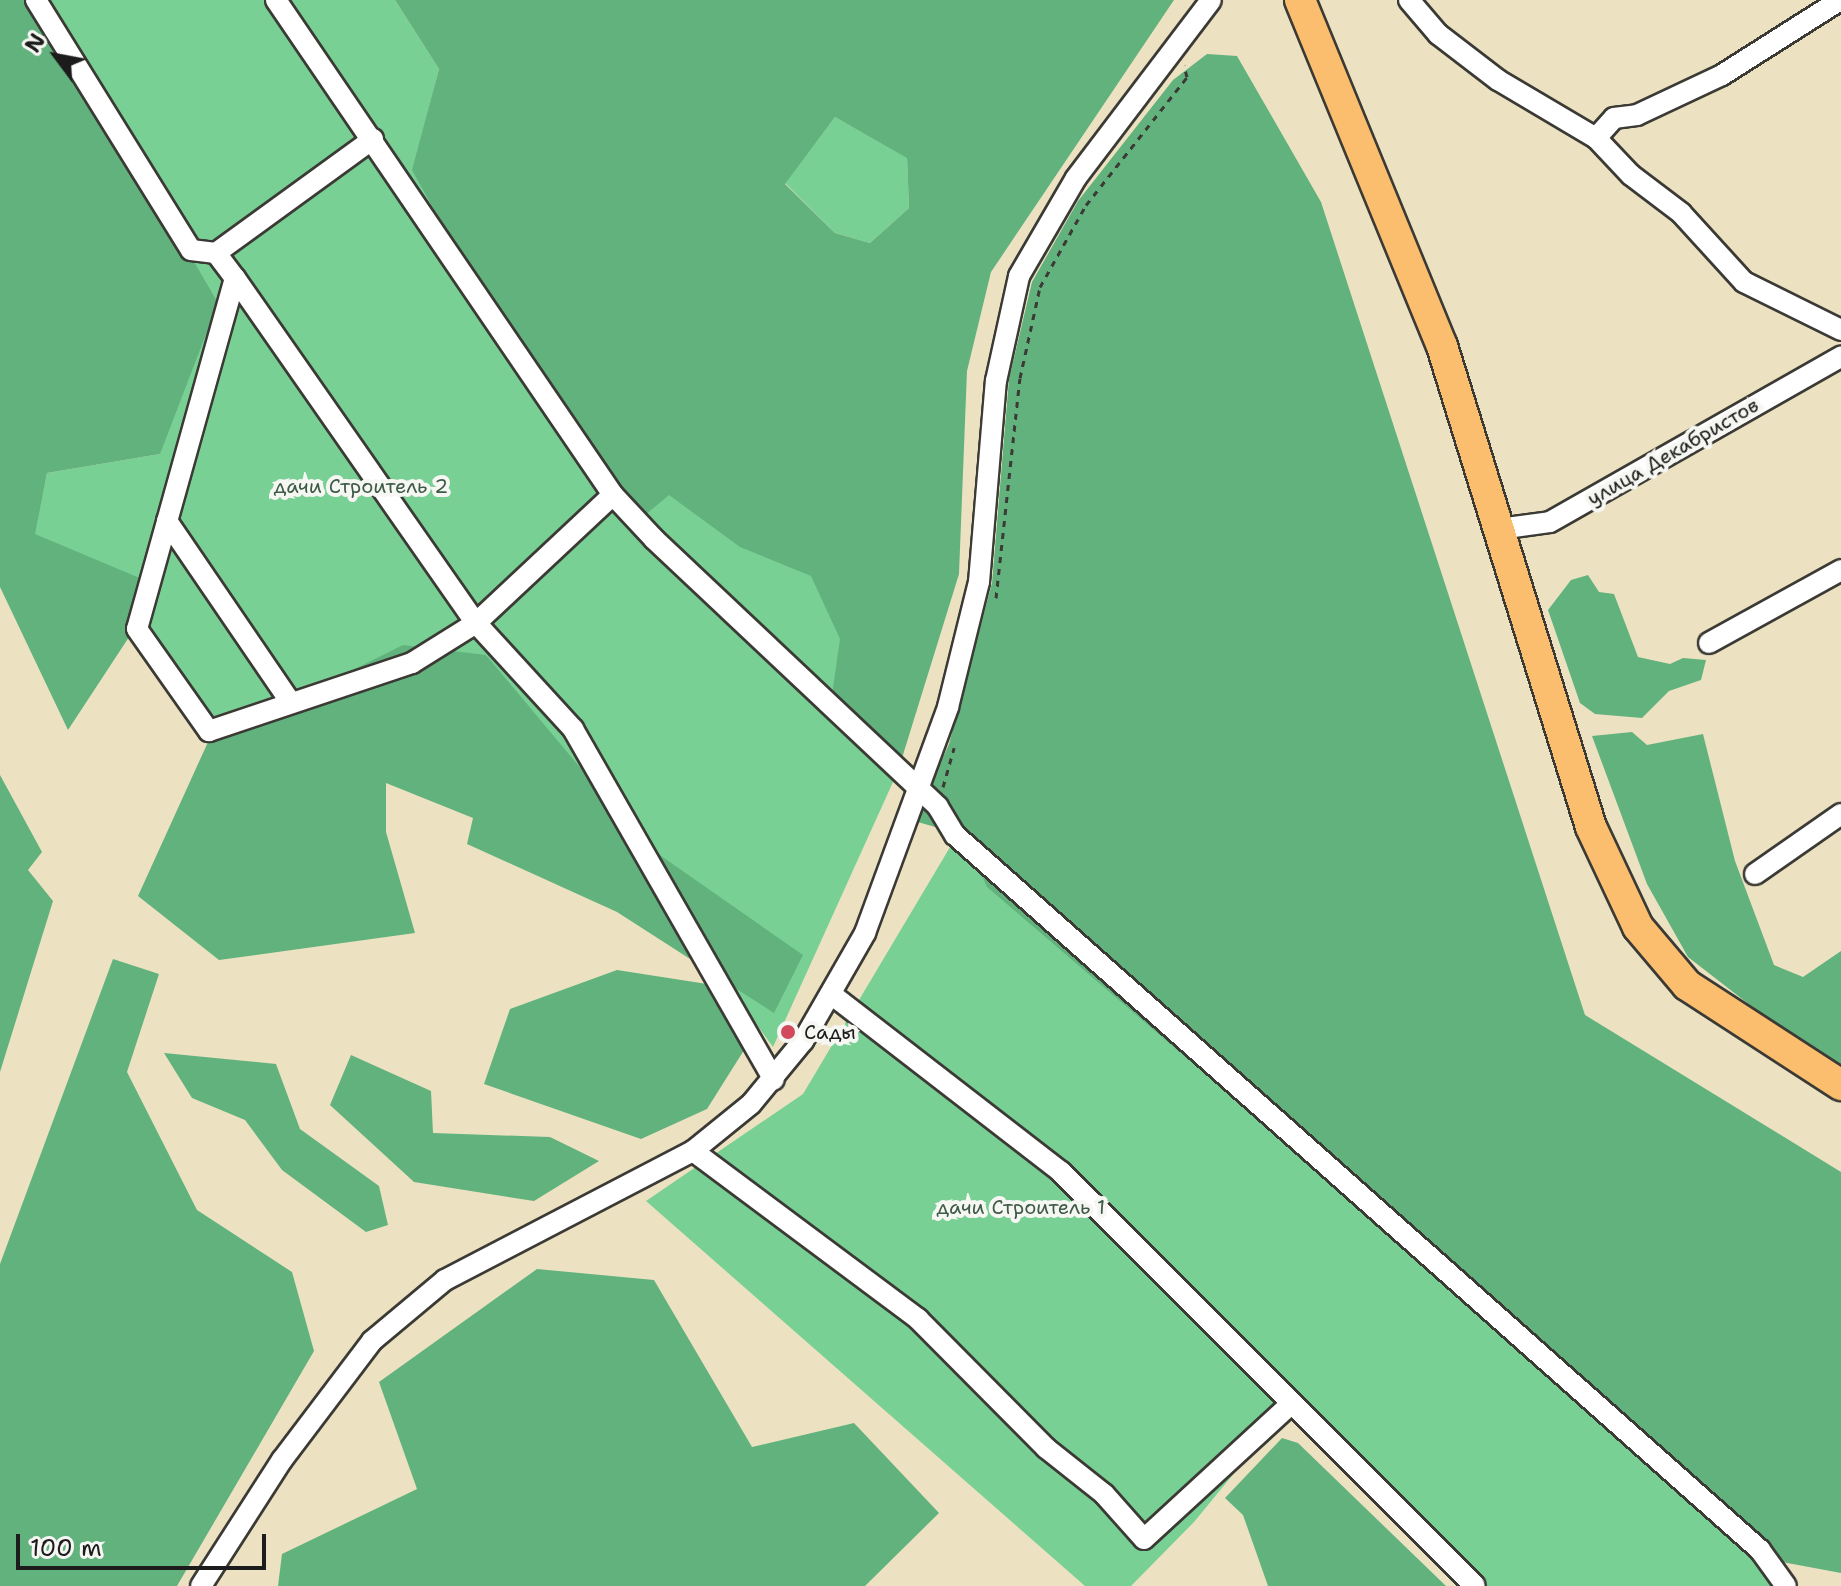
<!DOCTYPE html>
<meta charset="utf-8">
<style>
body{margin:0}
#map{position:relative;width:1841px;height:1586px;overflow:hidden;background:#ece2c2;font-family:"Shantell Sans",sans-serif}
div>[style]{position:absolute}
.green>*{inset:0;background:#79d094}
.forest>*{inset:0;background:#62b27e}
.path>*{height:3px;margin-top:-1.5px;transform-origin:0;background:repeating-linear-gradient(90deg,#3b3a35 0 6px,transparent 0 12px)}
.roads{filter:drop-shadow(2px 0 #3b3a35) drop-shadow(-2px 0 #3b3a35) drop-shadow(0 2px #3b3a35) drop-shadow(0 -2px #3b3a35)}
.minor>*{height:20px;margin:-10px;padding:0 10px;transform-origin:10px;border-radius:10px;background:#fff}
.highway>*{height:30px;margin:-15px;padding:0 15px;transform-origin:15px;border-radius:15px;background:#fabe6e}
.dots>*{width:22px;height:22px;translate:-50% -50%;box-sizing:border-box;border:4px solid #f6f6f2;border-radius:50%}
span{translate:-50% -50%;white-space:nowrap;text-align:center;line-height:1.15;-webkit-text-stroke:8px #f6f6f2;paint-order:stroke}
.street-label{font-size:20px;color:#1c1c1c}
.park-label{font-size:20px;color:#3d5b46}
.poi-label{font-size:20px;color:#1c1c1c}
.left{translate:0 -50%;text-align:left}
.north{position:absolute;left:16px;top:16px;width:80px;height:80px;-webkit-text-stroke:6px #f6f6f2;paint-order:stroke;rotate:302deg;font-size:22px;font-weight:700;line-height:32px;text-align:center;color:#1c1c1c}
.north::after{content:'';display:block;margin:auto;width:28px;height:36px;background:#1c1c1c;clip-path:polygon(50% 0,100% 100%,50% 72%,0 100%)}
.scale{position:absolute;left:16px;top:1534px;width:250px;height:36px;box-sizing:border-box;border:4px solid #1c1c1c;border-top:0;padding-left:10px;font-size:24px;line-height:28px;white-space:nowrap;color:#1c1c1c;-webkit-text-stroke:6px #f6f6f2;paint-order:stroke}
</style>
<div id="map">
<div class="green">
<i style="clip-path:polygon(42px 0,395px 0,439px 69px,413px 170px,841px 570px,898px 771px,773px 1047px,486px 655px,208px 742px,133px 631px,34px 534px,47px 473px,160px 454px)"></i>
<i style="clip-path:polygon(835px 117px,907px 157px,909px 208px,870px 243px,835px 233px,785px 183px)"></i>
<i style="clip-path:polygon(962px 827px,1786px 1586px,1477px 1586px,1291px 1404px,1194px 1522px,1131px 1586px,1085px 1586px,646px 1201px,803px 1094px)"></i>
</div>
<div class="forest">
<i style="clip-path:polygon(0 0,42px 0,218px 303px,160px 454px,47px 473px,35px 534px,142px 579px,133px 631px,68px 730px,0 587px)"></i>
<i style="clip-path:polygon(evenodd,395px 0,1174px 0,991px 272px,967px 371px,959px 574px,898px 771px,831px 702px,840px 639px,811px 576px,740px 547px,669px 495px,638px 521px,521px 367px,412px 170px,439px 69px,395px 0,835px 117px,907px 158px,909px 208px,870px 243px,835px 233px,785px 184px,835px 117px)"></i>
<i style="clip-path:polygon(1207px 54px,1237px 56px,1321px 202px,1585px 1015px,1841px 1172px,1841px 1573px,1772px 1560px,987px 887px,964px 835px,914px 821px,949px 744px,992px 583px,1009px 379px,1032px 282px,1078px 201px,1173px 80px)"></i>
<i style="clip-path:polygon(1588px 575px,1599px 592px,1614px 594px,1638px 657px,1670px 664px,1683px 658px,1706px 660px,1701px 680px,1669px 691px,1642px 718px,1595px 714px,1580px 703px,1548px 610px,1571px 580px)"></i>
<i style="clip-path:polygon(403px 645px,486px 655px,644px 844px,803px 955px,774px 1013px,617px 912px,467px 844px,473px 818px,386px 783px,386px 832px,415px 933px,219px 960px,138px 896px,208px 742px)"></i>
<i style="clip-path:polygon(1632px 732px,1647px 745px,1703px 734px,1735px 861px,1774px 965px,1803px 977px,1841px 951px,1841px 1065px,1773px 1023px,1688px 957px,1647px 884px,1592px 736px)"></i>
<i style="clip-path:polygon(0 775px,42px 852px,28px 870px,53px 901px,0 1072px)"></i>
<i style="clip-path:polygon(113px 959px,159px 974px,127px 1072px,197px 1210px,292px 1272px,314px 1351px,177px 1586px,0 1586px,0 1264px)"></i>
<i style="clip-path:polygon(617px 970px,707px 984px,751px 1039px,707px 1109px,641px 1139px,484px 1084px,510px 1009px)"></i>
<i style="clip-path:polygon(164px 1053px,276px 1064px,300px 1129px,379px 1186px,388px 1225px,366px 1232px,282px 1170px,245px 1120px,192px 1098px)"></i>
<i style="clip-path:polygon(351px 1055px,431px 1091px,433px 1133px,550px 1137px,599px 1161px,534px 1201px,414px 1182px,330px 1105px)"></i>
<i style="clip-path:polygon(537px 1269px,654px 1280px,752px 1447px,854px 1423px,939px 1513px,865px 1586px,278px 1586px,282px 1554px,417px 1489px,379px 1382px)"></i>
<i style="clip-path:polygon(1282px 1438px,1298px 1443px,1446px 1586px,1268px 1586px,1243px 1515px,1225px 1498px)"></i>
</div>
<div class="path">
<i style="left:996px;top:598px;width:221px;rotate:-83.8deg"></i>
<i style="left:1020px;top:378px;width:93px;rotate:-77.6deg"></i>
<i style="left:1040px;top:287px;width:94px;rotate:-60.7deg"></i>
<i style="left:1086px;top:205px;width:163px;rotate:-51.7deg"></i>
<i style="left:1187px;top:77px;width:12px;rotate:-104deg"></i>
<i style="left:943px;top:787px;width:41px;rotate:-74.2deg"></i>
</div>
<div class="roads">
<div class="minor">
<i style="left:36px;top:0;width:294px;rotate:58.2deg"></i>
<i style="left:191px;top:250px;width:25px;rotate:7deg"></i>
<i style="left:216px;top:253px;width:31px;rotate:53deg"></i>
<i style="left:235px;top:278px;width:421px;rotate:55.1deg"></i>
<i style="left:476px;top:623px;width:144px;rotate:47.5deg"></i>
<i style="left:573px;top:729px;width:404px;rotate:60.2deg"></i>
<i style="left:276px;top:0;width:599px;rotate:55.75deg"></i>
<i style="left:613px;top:495px;width:60px;rotate:47deg"></i>
<i style="left:654px;top:539px;width:390px;rotate:43.3deg"></i>
<i style="left:938px;top:807px;width:33px;rotate:59deg"></i>
<i style="left:955px;top:835px;width:1077px;rotate:41.61deg"></i>
<i style="left:1760px;top:1550px;width:44px;rotate:54.2deg"></i>
<i style="left:1409px;top:0;width:45px;rotate:49.5deg"></i>
<i style="left:1438px;top:34px;width:76px;rotate:37.5deg"></i>
<i style="left:1498px;top:80px;width:114px;rotate:30.6deg"></i>
<i style="left:1596px;top:138px;width:51px;rotate:46.6deg"></i>
<i style="left:1631px;top:175px;width:63px;rotate:37.2deg"></i>
<i style="left:1681px;top:213px;width:93px;rotate:47.6deg"></i>
<i style="left:1744px;top:282px;width:108px;rotate:26.3deg"></i>
<i style="left:1596px;top:138px;width:27px;rotate:-48deg"></i>
<i style="left:1614px;top:118px;width:23px;rotate:-7deg"></i>
<i style="left:1637px;top:115px;width:94px;rotate:-25.2deg"></i>
<i style="left:1722px;top:75px;width:140px;rotate:-32.4deg"></i>
<i style="left:216px;top:253px;width:194px;rotate:-36deg"></i>
<i style="left:235px;top:278px;width:364px;rotate:105.6deg"></i>
<i style="left:137px;top:629px;width:125px;rotate:54.8deg"></i>
<i style="left:209px;top:731px;width:214px;rotate:-18.5deg"></i>
<i style="left:412px;top:663px;width:75px;rotate:-32deg"></i>
<i style="left:476px;top:623px;width:187px;rotate:-43.1deg"></i>
<i style="left:167px;top:521px;width:218px;rotate:55.7deg"></i>
<i style="left:1499px;top:529px;width:51px;rotate:-7.8deg"></i>
<i style="left:1550px;top:522px;width:335px;rotate:-29.6deg"></i>
<i style="left:1709px;top:643px;width:151px;rotate:-28.9deg"></i>
<i style="left:1755px;top:874px;width:105px;rotate:-34.9deg"></i>
<i style="left:831px;top:994px;width:291px;rotate:37.7deg"></i>
<i style="left:1061px;top:1172px;width:585px;rotate:45deg"></i>
<i style="left:693px;top:1151px;width:281px;rotate:36.7deg"></i>
<i style="left:918px;top:1319px;width:182px;rotate:45.2deg"></i>
<i style="left:1046px;top:1448px;width:74px;rotate:38.4deg"></i>
<i style="left:1104px;top:1494px;width:60px;rotate:48.4deg"></i>
<i style="left:1144px;top:1539px;width:200px;rotate:-42.6deg"></i>
<i style="left:201px;top:1586px;width:150px;rotate:-57.3deg"></i>
<i style="left:282px;top:1460px;width:149px;rotate:-52.9deg"></i>
<i style="left:372px;top:1341px;width:95px;rotate:-39.9deg"></i>
<i style="left:445px;top:1280px;width:280px;rotate:-27.5deg"></i>
<i style="left:693px;top:1151px;width:75px;rotate:-39deg"></i>
<i style="left:751px;top:1104px;width:82px;rotate:-50.5deg"></i>
<i style="left:803px;top:1041px;width:125px;rotate:-60.1deg"></i>
<i style="left:865px;top:933px;width:241px;rotate:-69.8deg"></i>
<i style="left:948px;top:707px;width:129px;rotate:-76.1deg"></i>
<i style="left:979px;top:582px;width:202px;rotate:-85.2deg"></i>
<i style="left:996px;top:381px;width:107px;rotate:-77.6deg"></i>
<i style="left:1019px;top:276px;width:113px;rotate:-59.8deg"></i>
<i style="left:1076px;top:178px;width:223px;rotate:-52.8deg"></i>
</div>
<div class="highway">
<i style="left:1300px;top:0;width:374px;rotate:67.7deg"></i>
<i style="left:1442px;top:346px;width:504px;rotate:72.79deg"></i>
<i style="left:1591px;top:827px;width:110px;rotate:64.8deg"></i>
<i style="left:1638px;top:927px;width:76px;rotate:49.8deg"></i>
<i style="left:1687px;top:985px;width:184px;rotate:33deg"></i>
</div>
</div>
<div class="dots">
<i style="left:788px;top:1032px;background:#d1495b"></i>
</div>
<div class="street-label">
<span style="left:1673px;top:452px;rotate:-30deg">улица Декабристов</span>
</div>
<div class="park-label">
<span style="left:361px;top:486px">дачи Строитель 2</span>
<span style="left:1021px;top:1207px">дачи Строитель 1</span>
</div>
<div class="poi-label">
<span class="left" style="left:804px;top:1032px">Сады</span>
</div>
<div class="north">N</div>
<div class="scale">100 m</div>
</div>
